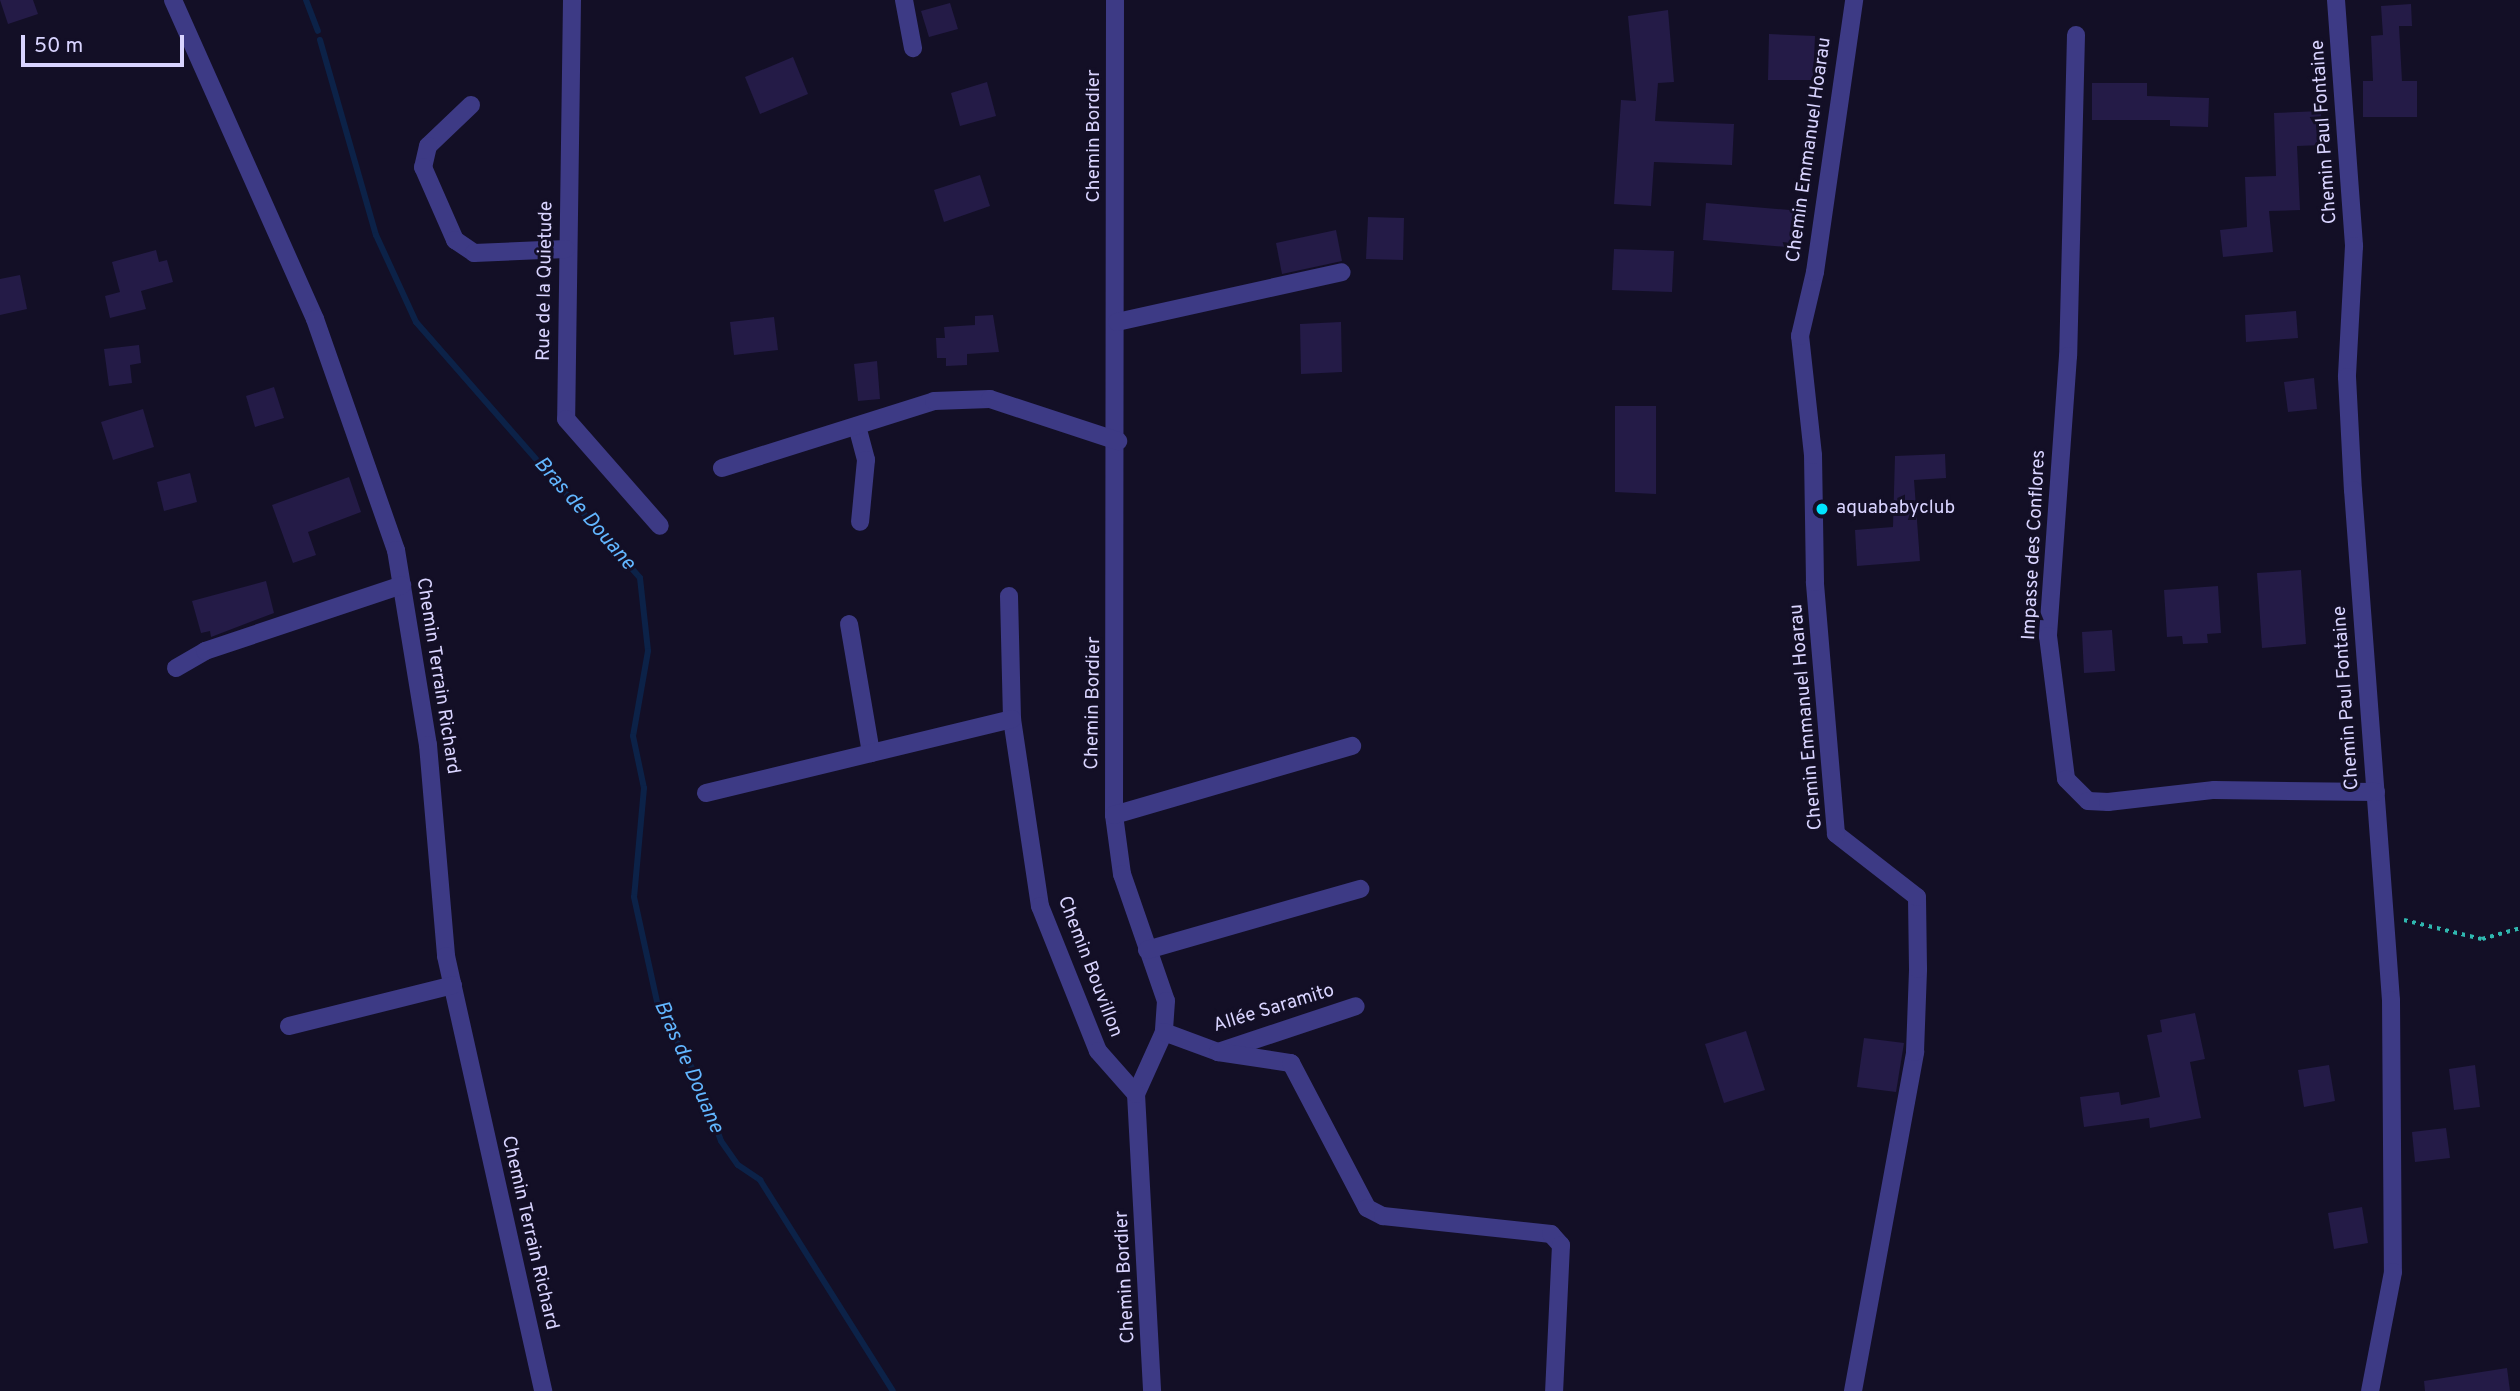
<!DOCTYPE html>
<meta charset="utf-8">
<style>
body{margin:0}
#map{position:relative;width:2520px;height:1391px;overflow:hidden;background:#130f26;font-family:Overpass,sans-serif}
div>[style]{position:absolute}
.stream>*{height:6px;margin:-3px;padding:0 3px;transform-origin:3px;border-radius:3px;background:#0c2248}
.building>*{inset:0;background:#241b47}
.path>*{height:3.5px;margin-top:-1.75px;transform-origin:0;background:repeating-linear-gradient(90deg,#2fb8b0 0 3.5px,transparent 0 8.5px)}
.minor>*{height:18px;margin:-9px;padding:0 9px;transform-origin:9px;border-radius:9px;background:#3d3a85}
.dots>*{width:19px;height:19px;translate:-50% -50%;box-sizing:border-box;border:4px solid #130f26;border-radius:50%}
span{translate:-50% -50%;white-space:nowrap;text-align:center;line-height:1.15;-webkit-text-stroke:6px #130f26;paint-order:stroke}
.street-label{font-size:19px;color:#d9d4ff}
.poi-label{font-size:19px;color:#d9d4ff}
.left{translate:0 -50%;text-align:left}
.water-label{font-size:21px;color:#62b6ff;font-style:italic}
.scale{position:absolute;left:21px;top:35px;width:163px;height:32px;box-sizing:border-box;border:4px solid #d9d4ff;border-top:0;padding-left:9px;font-size:21px;line-height:24px;white-space:nowrap;color:#d9d4ff;-webkit-text-stroke:5px #130f26;paint-order:stroke}
</style>
<div id="map">
<div class="stream">
<i style="left:306px;top:0;width:33px;rotate:69deg"></i>
<i style="left:320px;top:40px;width:203px;rotate:74deg"></i>
<i style="left:376px;top:235px;width:96px;rotate:65.3deg"></i>
<i style="left:416px;top:322px;width:340px;rotate:48.8deg"></i>
<i style="left:640px;top:578px;width:73px;rotate:83.7deg"></i>
<i style="left:648px;top:651px;width:86px;rotate:100deg"></i>
<i style="left:633px;top:736px;width:53px;rotate:78.1deg"></i>
<i style="left:644px;top:788px;width:109px;rotate:95.2deg"></i>
<i style="left:634px;top:897px;width:112px;rotate:77.6deg"></i>
<i style="left:658px;top:1006px;width:83px;rotate:61.3deg"></i>
<i style="left:698px;top:1079px;width:66px;rotate:69.6deg"></i>
<i style="left:721px;top:1141px;width:29px;rotate:55deg"></i>
<i style="left:738px;top:1165px;width:27px;rotate:34deg"></i>
<i style="left:760px;top:1180px;width:249px;rotate:57.8deg"></i>
</div>
<div class="building">
<i style="clip-path:polygon(0 0,33px 0,38px 14px,8px 24px)"></i>
<i style="clip-path:polygon(950px 3px,958px 29px,929px 37px,921px 11px)"></i>
<i style="clip-path:polygon(2411px 4px,2412px 26px,2399px 26px,2402px 81px,2417px 81px,2417px 117px,2363px 117px,2363px 81px,2373px 81px,2371px 36px,2383px 35px,2381px 6px)"></i>
<i style="clip-path:polygon(1668px 10px,1674px 82px,1658px 83px,1655px 121px,1734px 124px,1732px 165px,1654px 162px,1651px 206px,1614px 204px,1621px 100px,1636px 101px,1628px 16px)"></i>
<i style="clip-path:polygon(1769px 34px,1815px 36px,1813px 80px,1768px 80px)"></i>
<i style="clip-path:polygon(793px 57px,808px 94px,760px 114px,745px 77px)"></i>
<i style="clip-path:polygon(987px 82px,996px 116px,960px 126px,951px 93px)"></i>
<i style="clip-path:polygon(2092px 83px,2147px 83px,2147px 96px,2209px 98px,2208px 127px,2170px 126px,2170px 120px,2092px 120px)"></i>
<i style="clip-path:polygon(2321px 111px,2322px 145px,2297px 146px,2300px 210px,2269px 211px,2273px 252px,2223px 257px,2220px 230px,2247px 227px,2245px 177px,2276px 176px,2274px 113px)"></i>
<i style="clip-path:polygon(980px 175px,990px 206px,944px 222px,934px 190px)"></i>
<i style="clip-path:polygon(1706px 203px,1802px 211px,1799px 248px,1703px 240px)"></i>
<i style="clip-path:polygon(1368px 217px,1404px 218px,1403px 260px,1366px 259px)"></i>
<i style="clip-path:polygon(1336px 230px,1342px 261px,1282px 274px,1276px 243px)"></i>
<i style="clip-path:polygon(1614px 249px,1674px 251px,1672px 292px,1612px 290px)"></i>
<i style="clip-path:polygon(156px 250px,159px 262px,167px 260px,173px 282px,141px 291px,146px 309px,110px 318px,105px 296px,120px 292px,112px 262px)"></i>
<i style="clip-path:polygon(20px 275px,27px 309px,0 315px,0 279px)"></i>
<i style="clip-path:polygon(2296px 311px,2298px 338px,2246px 342px,2245px 315px)"></i>
<i style="clip-path:polygon(993px 315px,999px 352px,967px 354px,967px 365px,946px 366px,946px 358px,937px 358px,936px 338px,945px 338px,944px 327px,975px 325px,975px 316px)"></i>
<i style="clip-path:polygon(774px 317px,778px 350px,734px 355px,730px 322px)"></i>
<i style="clip-path:polygon(1341px 322px,1342px 372px,1301px 374px,1300px 324px)"></i>
<i style="clip-path:polygon(139px 345px,141px 363px,130px 365px,132px 383px,109px 386px,104px 349px)"></i>
<i style="clip-path:polygon(877px 361px,880px 399px,858px 401px,854px 364px)"></i>
<i style="clip-path:polygon(2314px 378px,2317px 409px,2288px 412px,2284px 382px)"></i>
<i style="clip-path:polygon(274px 387px,284px 418px,255px 427px,246px 396px)"></i>
<i style="clip-path:polygon(1615px 406px,1656px 406px,1656px 494px,1615px 492px)"></i>
<i style="clip-path:polygon(143px 409px,154px 447px,113px 460px,101px 422px)"></i>
<i style="clip-path:polygon(1945px 454px,1946px 478px,1914px 480px,1920px 561px,1857px 566px,1855px 530px,1893px 527px,1895px 456px)"></i>
<i style="clip-path:polygon(190px 473px,197px 502px,164px 511px,157px 482px)"></i>
<i style="clip-path:polygon(349px 477px,361px 512px,308px 532px,316px 555px,293px 563px,272px 505px)"></i>
<i style="clip-path:polygon(2301px 570px,2306px 644px,2262px 648px,2257px 573px)"></i>
<i style="clip-path:polygon(266px 581px,274px 613px,211px 637px,210px 631px,201px 633px,192px 601px)"></i>
<i style="clip-path:polygon(2218px 586px,2221px 633px,2207px 634px,2208px 643px,2183px 644px,2182px 636px,2167px 637px,2164px 590px)"></i>
<i style="clip-path:polygon(2112px 630px,2115px 671px,2084px 673px,2082px 632px)"></i>
<i style="clip-path:polygon(2195px 1013px,2205px 1059px,2190px 1062px,2201px 1118px,2150px 1128px,2149px 1118px,2084px 1127px,2080px 1097px,2119px 1092px,2121px 1105px,2160px 1097px,2147px 1035px,2162px 1032px,2160px 1020px)"></i>
<i style="clip-path:polygon(1746px 1031px,1765px 1090px,1724px 1103px,1705px 1044px)"></i>
<i style="clip-path:polygon(1864px 1038px,1904px 1043px,1896px 1092px,1857px 1087px)"></i>
<i style="clip-path:polygon(2329px 1065px,2335px 1101px,2304px 1107px,2298px 1070px)"></i>
<i style="clip-path:polygon(2475px 1065px,2480px 1107px,2454px 1110px,2449px 1069px)"></i>
<i style="clip-path:polygon(2446px 1128px,2450px 1158px,2415px 1162px,2412px 1132px)"></i>
<i style="clip-path:polygon(2362px 1207px,2368px 1243px,2334px 1249px,2328px 1213px)"></i>
<i style="clip-path:polygon(2507px 1368px,2510px 1391px,2425px 1391px,2424px 1381px)"></i>
</div>
<div class="path">
<i style="left:2404px;top:920px;width:80px;rotate:13.7deg"></i>
<i style="left:2482px;top:939px;width:40px;rotate:-16deg"></i>
</div>
<div class="minor">
<i style="left:173px;top:0;width:349px;rotate:66deg"></i>
<i style="left:315px;top:319px;width:245px;rotate:70.7deg"></i>
<i style="left:396px;top:550px;width:198px;rotate:80.7deg"></i>
<i style="left:428px;top:745px;width:212px;rotate:85.1deg"></i>
<i style="left:446px;top:956px;width:446px;rotate:77.4deg"></i>
<i style="left:572px;top:0;width:419px;rotate:90.8deg"></i>
<i style="left:566px;top:419px;width:142px;rotate:48.7deg"></i>
<i style="left:904px;top:0;width:49px;rotate:79.4deg"></i>
<i style="left:1115px;top:0;width:815px;rotate:90.07deg"></i>
<i style="left:1114px;top:815px;width:60px;rotate:82.3deg"></i>
<i style="left:1122px;top:874px;width:134px;rotate:70.9deg"></i>
<i style="left:1166px;top:1001px;width:31px;rotate:94deg"></i>
<i style="left:1164px;top:1032px;width:68px;rotate:114.3deg"></i>
<i style="left:1136px;top:1094px;width:297px;rotate:86.9deg"></i>
<i style="left:2336px;top:0;width:247px;rotate:85.8deg"></i>
<i style="left:2354px;top:246px;width:131px;rotate:93.1deg"></i>
<i style="left:2347px;top:377px;width:113px;rotate:87deg"></i>
<i style="left:2353px;top:490px;width:511px;rotate:85.74deg"></i>
<i style="left:2391px;top:1000px;width:272px;rotate:89.6deg"></i>
<i style="left:2393px;top:1272px;width:121px;rotate:100.9deg"></i>
<i style="left:2076px;top:35px;width:321px;rotate:91.4deg"></i>
<i style="left:2068px;top:356px;width:281px;rotate:94.1deg"></i>
<i style="left:2048px;top:636px;width:144px;rotate:82.8deg"></i>
<i style="left:2066px;top:779px;width:31px;rotate:45deg"></i>
<i style="left:2088px;top:801px;width:20px;rotate:3deg"></i>
<i style="left:2108px;top:802px;width:107px;rotate:-6.5deg"></i>
<i style="left:2214px;top:790px;width:162px;rotate:0.7deg"></i>
<i style="left:471px;top:105px;width:59px;rotate:136.4deg"></i>
<i style="left:428px;top:146px;width:22px;rotate:103deg"></i>
<i style="left:423px;top:167px;width:80px;rotate:66.3deg"></i>
<i style="left:455px;top:240px;width:23px;rotate:34deg"></i>
<i style="left:474px;top:253px;width:92px;rotate:-2.5deg"></i>
<i style="left:1117px;top:322px;width:230px;rotate:-12.5deg"></i>
<i style="left:857px;top:426px;width:35px;rotate:75deg"></i>
<i style="left:866px;top:460px;width:62px;rotate:95.5deg"></i>
<i style="left:722px;top:468px;width:222px;rotate:-17.5deg"></i>
<i style="left:934px;top:401px;width:56px;rotate:-2deg"></i>
<i style="left:990px;top:399px;width:135px;rotate:18.2deg"></i>
<i style="left:1009px;top:596px;width:123px;rotate:88.6deg"></i>
<i style="left:1012px;top:719px;width:189px;rotate:81.5deg"></i>
<i style="left:1040px;top:906px;width:156px;rotate:68.2deg"></i>
<i style="left:1098px;top:1051px;width:57px;rotate:48.5deg"></i>
<i style="left:849px;top:624px;width:131px;rotate:80.3deg"></i>
<i style="left:176px;top:668px;width:34px;rotate:-30deg"></i>
<i style="left:205px;top:651px;width:208px;rotate:-18.5deg"></i>
<i style="left:706px;top:793px;width:315px;rotate:-13.6deg"></i>
<i style="left:1114px;top:815px;width:248px;rotate:-16.2deg"></i>
<i style="left:1147px;top:950px;width:222px;rotate:-16deg"></i>
<i style="left:289px;top:1026px;width:169px;rotate:-14deg"></i>
<i style="left:1164px;top:1032px;width:58px;rotate:20.3deg"></i>
<i style="left:1218px;top:1052px;width:145px;rotate:-18.4deg"></i>
<i style="left:1218px;top:1052px;width:74px;rotate:8.6deg"></i>
<i style="left:1291px;top:1063px;width:164px;rotate:62.3deg"></i>
<i style="left:1367px;top:1208px;width:18px;rotate:27deg"></i>
<i style="left:1383px;top:1216px;width:169px;rotate:6.1deg"></i>
<i style="left:1551px;top:1234px;width:15px;rotate:48deg"></i>
<i style="left:1561px;top:1245px;width:146px;rotate:92.7deg"></i>
<i style="left:1853px;top:1391px;width:345px;rotate:-79.6deg"></i>
<i style="left:1915px;top:1052px;width:83px;rotate:-87.9deg"></i>
<i style="left:1918px;top:969px;width:72px;rotate:-90.8deg"></i>
<i style="left:1917px;top:897px;width:103px;rotate:-142.1deg"></i>
<i style="left:1836px;top:834px;width:253px;rotate:-94.8deg"></i>
<i style="left:1815px;top:582px;width:127px;rotate:-90.9deg"></i>
<i style="left:1813px;top:455px;width:120px;rotate:-96.2deg"></i>
<i style="left:1800px;top:336px;width:66px;rotate:-76.8deg"></i>
<i style="left:1815px;top:272px;width:275px;rotate:-81.8deg"></i>
</div>
<div class="dots">
<i style="left:1822px;top:509px;background:#00e5ff"></i>
</div>
<div class="street-label">
<span style="left:2325px;top:132px;rotate:-94deg">Chemin Paul Fontaine</span>
<span style="left:1095px;top:136px;rotate:-90deg">Chemin Bordier</span>
<span style="left:1810px;top:150px;rotate:-82deg">Chemin Emmanuel Hoarau</span>
<span style="left:546px;top:281px;rotate:-89deg">Rue de la Quietude</span>
<span style="left:2035px;top:545px;rotate:-87deg">Impasse des Conflores</span>
<span style="left:437px;top:676px;rotate:81deg">Chemin Terrain Richard</span>
<span style="left:2347px;top:698px;rotate:-94deg">Chemin Paul Fontaine</span>
<span style="left:1094px;top:703px;rotate:-89deg">Chemin Bordier</span>
<span style="left:1807px;top:717px;rotate:-95deg">Chemin Emmanuel Hoarau</span>
<span style="left:1089px;top:967px;rotate:69deg">Chemin Bouvillon</span>
<span style="left:1274px;top:1009px;rotate:-17deg">Allée Saramito</span>
<span style="left:529px;top:1233px;rotate:77deg">Chemin Terrain Richard</span>
<span style="left:1126px;top:1277px;rotate:-93deg">Chemin Bordier</span>
</div>
<div class="poi-label">
<span class="left" style="left:1836px;top:509px">aquababyclub</span>
</div>
<div class="water-label">
<span style="left:584px;top:514px;rotate:49deg">Bras de Douane</span>
<span style="left:688px;top:1067px;rotate:66deg">Bras de Douane</span>
</div>
<div class="scale">50 m</div>
</div>
